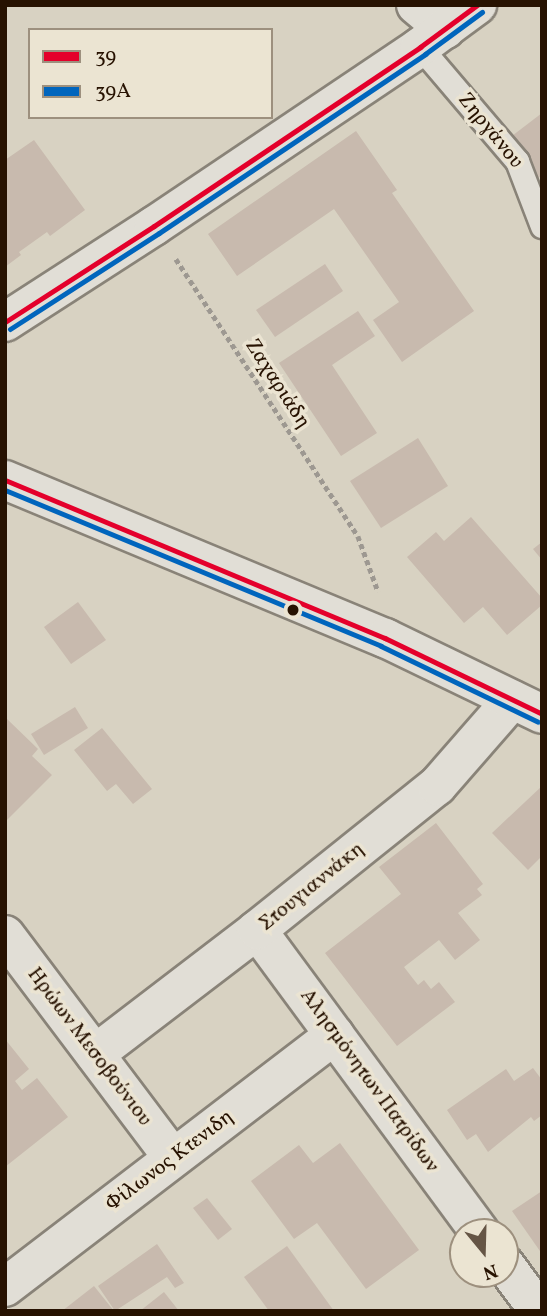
<!DOCTYPE html>
<meta charset="utf-8">
<style>
body{margin:0}
#map{position:relative;width:547px;height:1316px;overflow:hidden;background:#d8d2c2;font-family:Vollkorn,serif}
div>[style]{position:absolute}
.building>*{inset:0;background:#c8baae}
.path>*{height:4.5px;margin-top:-2.25px;transform-origin:0;background:repeating-linear-gradient(90deg,#9d9891 0 5px,transparent 0 8.5px)}
.roads{filter:drop-shadow(2px 0 #898378) drop-shadow(-2px 0 #898378) drop-shadow(0 2px #898378) drop-shadow(0 -2px #898378)}
.service>*{height:23px;margin:-11.5px;padding:0 11.5px;transform-origin:11.5px;border-radius:11.5px;background:#e1ded6}
.minor>*{height:38px;margin:-19px;padding:0 19px;transform-origin:19px;border-radius:19px;background:#e1ded6}
.tertiary>*{height:38px;margin:-19px;padding:0 19px;transform-origin:19px;border-radius:19px;background:#e1ded6}
.secondary>*{height:38px;margin:-19px;padding:0 19px;transform-origin:19px;border-radius:19px;background:#e1ded6}
.bus-1>*{height:5px;margin:-2.5px;padding:0 2.5px;transform-origin:2.5px;border-radius:2.5px;background:#e4002b}
.bus-2>*{height:5px;margin:-2.5px;padding:0 2.5px;transform-origin:2.5px;border-radius:2.5px;background:#0065bd}
.dots>*{width:19px;height:19px;translate:-50% -50%;box-sizing:border-box;border:4px solid #ebe4d2;border-radius:50%}
span{translate:-50% -50%;white-space:nowrap;text-align:center;line-height:1.15;-webkit-text-stroke:7px #ebe4d2;paint-order:stroke}
.street-label{font-size:21px;color:#271201}
.frame{position:absolute;inset:0;border:7px solid #271201;pointer-events:none}
.legend{position:absolute;left:28px;top:28px;width:245px;height:91px;box-sizing:border-box;background:#ebe4d2;border:2px solid #9d907e;margin:0;padding:9px 12px;list-style:none;font-size:21px;color:#271201}
.legend li{display:flex;align-items:center;gap:14px;height:35px}
.legend b{width:35px;border:2px solid #9d907e}
.north{position:absolute;left:449px;top:1218px;width:70px;height:70px;box-sizing:border-box;background:#ebe4d2;border:2px solid #9d907e;border-radius:50%;rotate:161deg;font-size:19px;font-weight:700;line-height:28px;text-align:center;color:#271201}
.north::after{content:'';display:block;margin:auto;width:24px;height:32px;background:#655545;clip-path:polygon(50% 0,100% 100%,50% 72%,0 100%)}
</style>
<div id="map">
<div class="building">
<i style="clip-path:polygon(542px 113px,542px 175px,535px 181px,504px 142px)"></i>
<i style="clip-path:polygon(356px 131px,397px 190px,392px 193px,474px 311px,402px 362px,373px 320px,399px 302px,334px 209px,237px 276px,208px 234px)"></i>
<i style="clip-path:polygon(34px 140px,85px 210px,50px 236px,47px 232px,19px 252px,21px 255px,5px 267px,5px 160px)"></i>
<i style="clip-path:polygon(325px 264px,343px 291px,275px 337px,256px 310px)"></i>
<i style="clip-path:polygon(358px 311px,375px 336px,332px 365px,377px 433px,341px 456px,279px 363px)"></i>
<i style="clip-path:polygon(418px 438px,448px 486px,381px 528px,350px 481px)"></i>
<i style="clip-path:polygon(471px 517px,542px 598px,542px 605px,507px 635px,483px 607px,464px 623px,407px 557px,436px 532px,444px 541px)"></i>
<i style="clip-path:polygon(542px 542px,542px 560px,533px 549px)"></i>
<i style="clip-path:polygon(78px 602px,106px 640px,71px 664px,44px 627px)"></i>
<i style="clip-path:polygon(75px 707px,88px 728px,44px 755px,31px 734px)"></i>
<i style="clip-path:polygon(5px 717px,38px 749px,32px 756px,52px 775px,5px 822px)"></i>
<i style="clip-path:polygon(102px 728px,152px 789px,133px 804px,116px 784px,107px 791px,74px 750px)"></i>
<i style="clip-path:polygon(542px 786px,542px 856px,528px 870px,492px 833px)"></i>
<i style="clip-path:polygon(436px 823px,483px 884px,477px 889px,482px 895px,458px 913px,480px 940px,455px 960px,439px 940px,404px 967px,418px 985px,424px 980px,431px 989px,439px 982px,455px 1002px,397px 1046px,325px 953px,401px 894px,379px 867px)"></i>
<i style="clip-path:polygon(5px 1039px,29px 1069px,15px 1081px,22px 1090px,37px 1078px,68px 1117px,5px 1167px)"></i>
<i style="clip-path:polygon(533px 1068px,542px 1080px,542px 1115px,534px 1121px,531px 1117px,488px 1152px,476px 1134px,467px 1140px,447px 1110px,506px 1069px,514px 1081px)"></i>
<i style="clip-path:polygon(340px 1143px,419px 1250px,366px 1289px,317px 1223px,294px 1239px,251px 1181px,299px 1145px,313px 1163px)"></i>
<i style="clip-path:polygon(542px 1191px,542px 1254px,512px 1211px)"></i>
<i style="clip-path:polygon(207px 1198px,232px 1229px,218px 1240px,193px 1208px)"></i>
<i style="clip-path:polygon(157px 1244px,184px 1283px,175px 1288px,167px 1277px,115px 1311px,98px 1286px)"></i>
<i style="clip-path:polygon(287px 1246px,334px 1311px,269px 1311px,244px 1277px)"></i>
<i style="clip-path:polygon(94px 1286px,114px 1311px,62px 1311px)"></i>
<i style="clip-path:polygon(164px 1292px,179px 1311px,140px 1311px)"></i>
</div>
<div class="path">
<i style="left:176px;top:259px;width:331px;rotate:56.7deg"></i>
<i style="left:358px;top:536px;width:59px;rotate:70deg"></i>
</div>
<div class="roads">
<div class="service">
<i style="left:420px;top:47px;width:150px;rotate:49.6deg"></i>
<i style="left:517px;top:161px;width:70px;rotate:69deg"></i>
</div>
<div class="minor">
<i style="left:416px;top:5px;width:38px;rotate:40deg"></i>
<i style="left:257px;top:930px;width:375px;rotate:53.6deg"></i>
<i style="left:5px;top:935px;width:279px;rotate:53deg"></i>
<i style="left:95px;top:1054px;width:204px;rotate:-37.4deg"></i>
<i style="left:257px;top:930px;width:231px;rotate:-38.7deg"></i>
<i style="left:437px;top:786px;width:114px;rotate:-48.9deg"></i>
<i style="left:505px;top:1265px;width:57px;rotate:53.5deg"></i>
<i style="left:5px;top:1287px;width:415px;rotate:-37.4deg"></i>
</div>
<div class="tertiary">
<i style="left:5px;top:322px;width:177px;rotate:-32.8deg"></i>
<i style="left:154px;top:226px;width:321px;rotate:-33.9deg"></i>
<i style="left:420px;top:47px;width:71px;rotate:-36.4deg"></i>
</div>
<div class="secondary">
<i style="left:5px;top:480px;width:412px;rotate:22.6deg"></i>
<i style="left:385px;top:638px;width:174px;rotate:25.8deg"></i>
</div>
</div>
<div class="bus-1">
<i style="left:5px;top:322px;width:177px;rotate:-32.8deg"></i>
<i style="left:154px;top:226px;width:321px;rotate:-33.9deg"></i>
<i style="left:420px;top:47px;width:71px;rotate:-36.4deg"></i>
<i style="left:5px;top:480px;width:412px;rotate:22.6deg"></i>
<i style="left:385px;top:638px;width:174px;rotate:25.8deg"></i>
</div>
<div class="bus-2">
<i style="left:10px;top:329px;width:177px;rotate:-32.8deg"></i>
<i style="left:159px;top:233px;width:321px;rotate:-33.9deg"></i>
<i style="left:425px;top:54px;width:71px;rotate:-36.4deg"></i>
<i style="left:5px;top:490px;width:407px;rotate:22.5deg"></i>
<i style="left:381px;top:646px;width:174px;rotate:25.8deg"></i>
</div>
<div class="dots">
<i style="left:293px;top:610px;background:#271201"></i>
</div>
<div class="street-label">
<span style="left:490px;top:131px;rotate:51deg">Ζηργάνου</span>
<span style="left:277px;top:384px;rotate:57deg">Ζαχαριάδη</span>
<span style="left:312px;top:887px;rotate:-39deg">Στουγιαννάκη</span>
<span style="left:89px;top:1047px;rotate:53deg">Ηρώων Μεσοβούνιου</span>
<span style="left:369px;top:1081px;rotate:54deg">Αλησμόνητων Πατρίδων</span>
<span style="left:170px;top:1161px;rotate:-37deg">Φίλωνος Κτενιδη</span>
</div>
<div class="frame"></div>
<ul class="legend">
<li><b style="height:9px;background:#e4002b"></b>39</li>
<li><b style="height:9px;background:#0065bd"></b>39Α</li>
</ul>
<div class="north">N</div>
</div>
